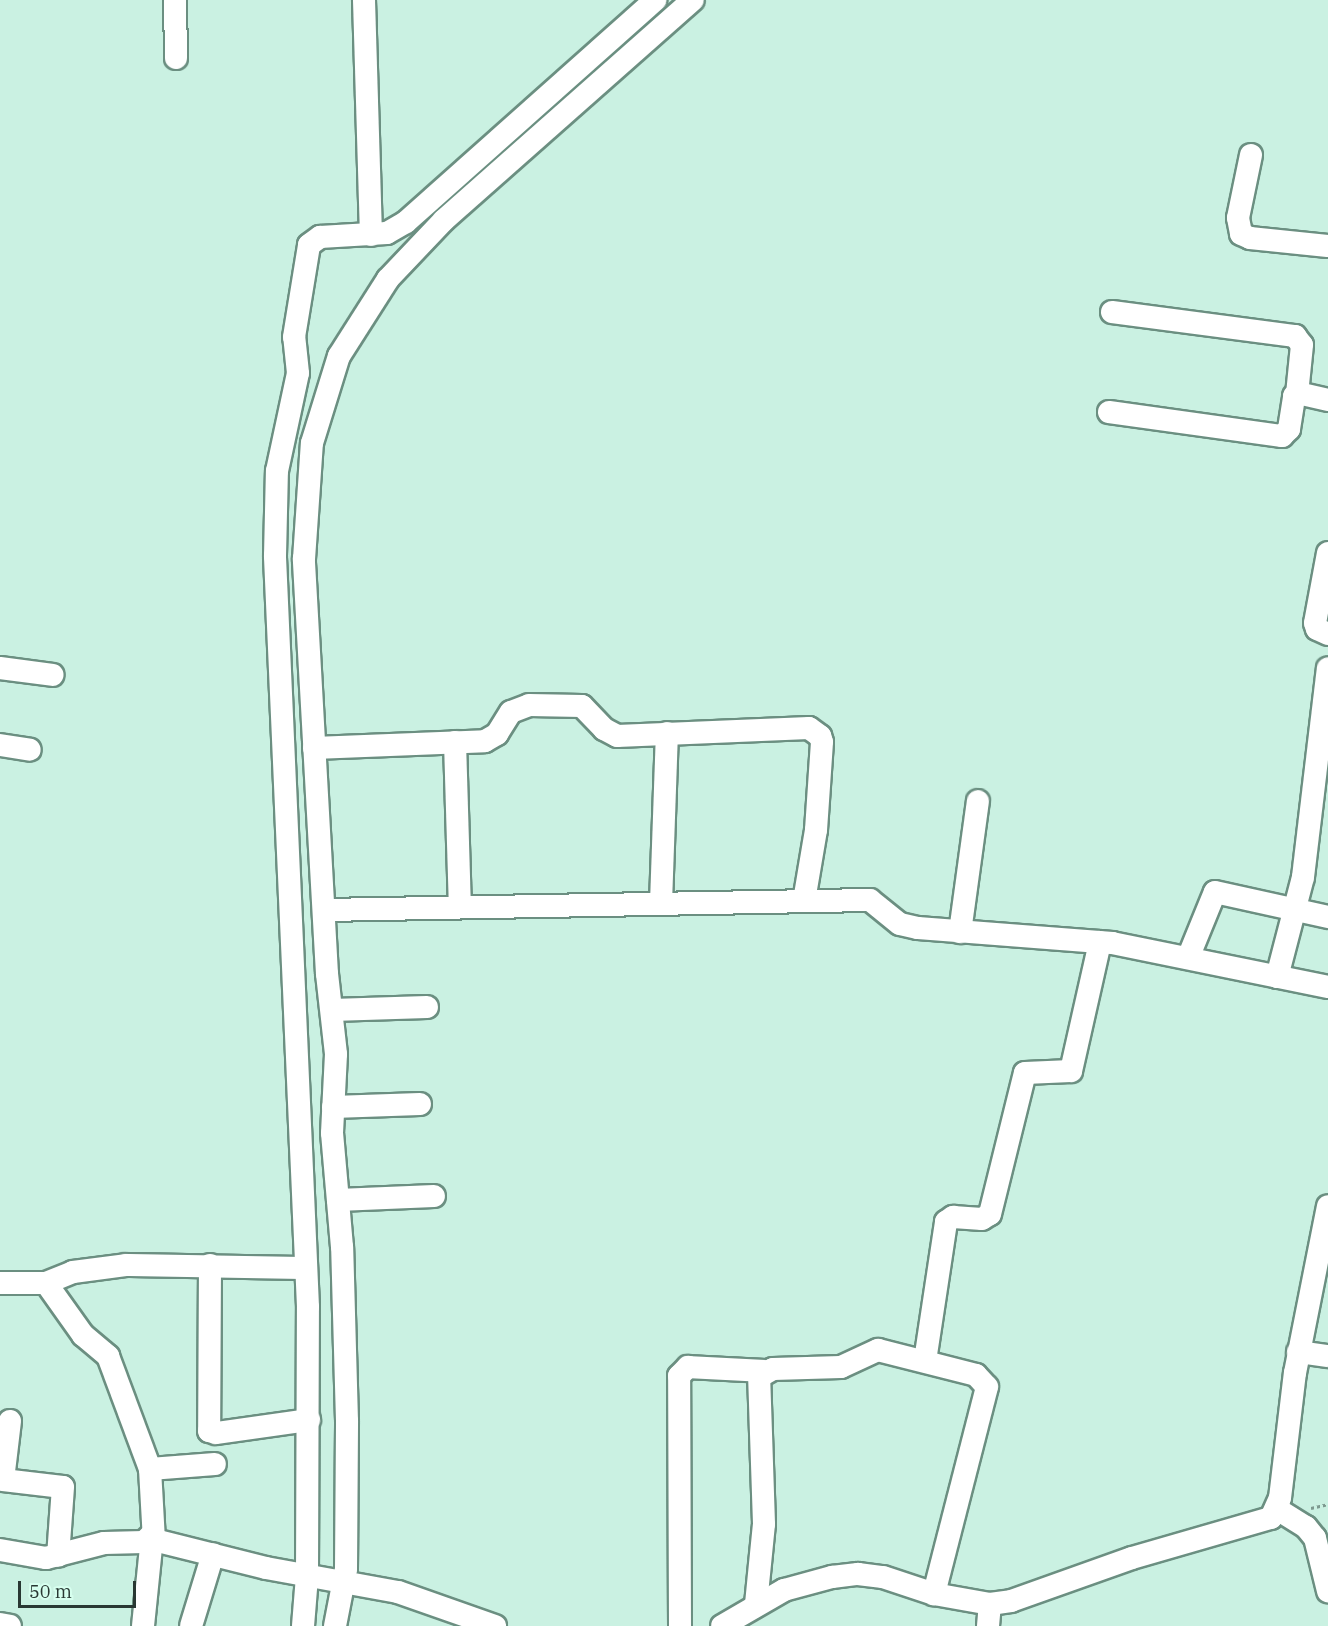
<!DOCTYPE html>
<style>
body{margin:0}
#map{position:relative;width:1328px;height:1626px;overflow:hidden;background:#caf1e2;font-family:"IBM Plex Serif",serif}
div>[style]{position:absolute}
.path>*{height:3px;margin-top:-1.5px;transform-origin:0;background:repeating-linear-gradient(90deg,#7d998f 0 3px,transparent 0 6px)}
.roads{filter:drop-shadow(2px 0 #6b8f81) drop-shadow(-2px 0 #6b8f81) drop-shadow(0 2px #6b8f81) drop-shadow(0 -2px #6b8f81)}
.minor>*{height:22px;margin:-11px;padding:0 11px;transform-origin:11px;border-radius:11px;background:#fff}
span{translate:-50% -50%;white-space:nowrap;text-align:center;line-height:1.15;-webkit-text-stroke:6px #d7ffef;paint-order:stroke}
.scale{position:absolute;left:18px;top:1581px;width:118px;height:27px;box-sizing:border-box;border:3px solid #293833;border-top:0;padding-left:8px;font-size:18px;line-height:21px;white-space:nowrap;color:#293833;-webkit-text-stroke:4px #d7ffef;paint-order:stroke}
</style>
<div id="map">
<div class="path">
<i style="left:1311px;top:1508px;width:17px;rotate:-13deg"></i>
</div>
<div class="roads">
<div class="minor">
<i style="left:175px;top:0;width:58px;rotate:89deg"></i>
<i style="left:364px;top:0;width:235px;rotate:88.3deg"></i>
<i style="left:1251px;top:155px;width:64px;rotate:101.7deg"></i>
<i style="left:1238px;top:218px;width:16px;rotate:79deg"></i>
<i style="left:1241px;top:234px;width:10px;rotate:24deg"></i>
<i style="left:1250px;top:238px;width:78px;rotate:5.9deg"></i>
<i style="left:1112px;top:312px;width:185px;rotate:7.5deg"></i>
<i style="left:1295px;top:336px;width:11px;rotate:52deg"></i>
<i style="left:1302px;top:345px;width:49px;rotate:95.8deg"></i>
<i style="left:1109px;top:412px;width:175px;rotate:7.9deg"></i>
<i style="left:1282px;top:436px;width:10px;rotate:-45deg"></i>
<i style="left:1289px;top:429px;width:33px;rotate:-81deg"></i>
<i style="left:1294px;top:396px;width:8px;rotate:-14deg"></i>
<i style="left:1302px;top:394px;width:27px;rotate:13deg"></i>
<i style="left:1328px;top:553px;width:71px;rotate:100.5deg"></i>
<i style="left:1315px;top:623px;width:6px;rotate:72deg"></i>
<i style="left:1317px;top:629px;width:12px;rotate:24deg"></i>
<i style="left:0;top:668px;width:53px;rotate:7.5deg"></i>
<i style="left:455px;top:742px;width:165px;rotate:88.3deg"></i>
<i style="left:0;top:745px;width:30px;rotate:9deg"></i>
<i style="left:314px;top:748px;width:171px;rotate:-2.3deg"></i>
<i style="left:485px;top:741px;width:14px;rotate:-30deg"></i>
<i style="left:497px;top:734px;width:26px;rotate:-58deg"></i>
<i style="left:511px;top:712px;width:19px;rotate:-21deg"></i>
<i style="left:529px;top:705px;width:53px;rotate:1.1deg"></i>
<i style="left:582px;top:706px;width:32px;rotate:46deg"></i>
<i style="left:604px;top:729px;width:15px;rotate:28deg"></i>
<i style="left:617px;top:736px;width:192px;rotate:-2.4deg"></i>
<i style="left:809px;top:728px;width:14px;rotate:36deg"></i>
<i style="left:820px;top:736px;width:6px;rotate:72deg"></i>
<i style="left:822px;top:742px;width:88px;rotate:93.9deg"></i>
<i style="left:816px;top:830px;width:72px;rotate:99.6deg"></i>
<i style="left:661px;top:903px;width:170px;rotate:-88deg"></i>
<i style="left:324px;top:910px;width:546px;rotate:-1.05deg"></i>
<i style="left:870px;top:900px;width:38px;rotate:39deg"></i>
<i style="left:900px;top:924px;width:18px;rotate:13deg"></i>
<i style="left:918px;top:928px;width:195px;rotate:4.4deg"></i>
<i style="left:1112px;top:943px;width:220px;rotate:11.5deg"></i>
<i style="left:960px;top:932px;width:132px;rotate:-82.2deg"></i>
<i style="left:1188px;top:958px;width:71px;rotate:-67.8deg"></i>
<i style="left:1215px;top:892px;width:116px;rotate:12.5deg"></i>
<i style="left:1277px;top:977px;width:103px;rotate:-75.4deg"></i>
<i style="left:1303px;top:877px;width:210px;rotate:-83.2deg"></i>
<i style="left:332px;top:1010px;width:95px;rotate:-1.8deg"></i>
<i style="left:333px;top:1107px;width:87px;rotate:-2deg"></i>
<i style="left:338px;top:1200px;width:96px;rotate:-2.4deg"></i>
<i style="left:210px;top:1265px;width:166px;rotate:90.3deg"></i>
<i style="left:209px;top:1431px;width:7px;rotate:16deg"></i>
<i style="left:216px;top:1433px;width:94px;rotate:-8deg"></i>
<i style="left:0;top:1283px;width:46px"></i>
<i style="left:46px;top:1283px;width:64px;rotate:54.6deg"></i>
<i style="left:83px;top:1335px;width:33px;rotate:40deg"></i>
<i style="left:108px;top:1356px;width:121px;rotate:69.6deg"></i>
<i style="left:150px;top:1469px;width:71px;rotate:86.8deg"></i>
<i style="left:154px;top:1540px;width:115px;rotate:14deg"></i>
<i style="left:266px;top:1568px;width:134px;rotate:10.3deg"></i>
<i style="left:398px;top:1592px;width:103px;rotate:19.3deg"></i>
<i style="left:46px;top:1283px;width:29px;rotate:-22deg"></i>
<i style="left:73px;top:1272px;width:53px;rotate:-7.5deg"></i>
<i style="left:126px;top:1265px;width:180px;rotate:1deg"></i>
<i style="left:1298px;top:1352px;width:30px;rotate:8deg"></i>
<i style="left:925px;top:1361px;width:141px;rotate:-81.4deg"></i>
<i style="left:946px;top:1222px;width:9px;rotate:-36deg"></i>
<i style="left:953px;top:1217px;width:29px;rotate:4deg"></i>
<i style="left:982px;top:1219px;width:9px;rotate:-32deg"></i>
<i style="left:990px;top:1214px;width:145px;rotate:-76.1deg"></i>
<i style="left:1025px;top:1073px;width:46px;rotate:-2.5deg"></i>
<i style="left:1071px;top:1071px;width:132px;rotate:-77.3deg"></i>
<i style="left:10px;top:1421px;width:59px;rotate:96.8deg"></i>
<i style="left:3px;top:1480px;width:60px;rotate:6.7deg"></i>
<i style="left:63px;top:1487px;width:69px;rotate:94.1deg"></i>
<i style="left:150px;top:1469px;width:65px;rotate:-4.4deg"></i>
<i style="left:1277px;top:1509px;width:34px;rotate:32deg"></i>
<i style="left:1306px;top:1527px;width:14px;rotate:51deg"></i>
<i style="left:1315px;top:1538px;width:55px;rotate:76.2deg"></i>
<i style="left:0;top:1550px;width:47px;rotate:9.9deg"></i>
<i style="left:46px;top:1558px;width:60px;rotate:-14.5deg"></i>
<i style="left:104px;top:1543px;width:40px;rotate:-1.4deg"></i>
<i style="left:144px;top:1542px;width:10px;rotate:-45deg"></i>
<i style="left:756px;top:1604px;width:80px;rotate:-84.3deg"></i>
<i style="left:764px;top:1524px;width:147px;rotate:-91.9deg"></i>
<i style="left:759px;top:1377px;width:16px;rotate:-30deg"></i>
<i style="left:773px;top:1369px;width:68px;rotate:-1.7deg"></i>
<i style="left:841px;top:1367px;width:41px;rotate:-24.7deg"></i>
<i style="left:878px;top:1350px;width:101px;rotate:14.3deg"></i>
<i style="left:976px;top:1375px;width:16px;rotate:47deg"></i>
<i style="left:987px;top:1387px;width:214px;rotate:104.4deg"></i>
<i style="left:0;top:1624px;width:10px;rotate:11deg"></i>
<i style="left:143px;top:1626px;width:88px;rotate:-84.2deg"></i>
<i style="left:191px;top:1626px;width:75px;rotate:-73deg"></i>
<i style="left:303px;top:1626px;width:50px;rotate:-85.4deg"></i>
<i style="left:307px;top:1576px;width:269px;rotate:-89.8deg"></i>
<i style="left:308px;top:1307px;width:752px;rotate:-92.52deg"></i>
<i style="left:275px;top:556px;width:85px;rotate:-88.7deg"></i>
<i style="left:277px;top:471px;width:100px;rotate:-77.9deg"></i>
<i style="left:298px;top:373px;width:36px;rotate:-96deg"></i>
<i style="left:294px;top:337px;width:93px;rotate:-80.7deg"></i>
<i style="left:309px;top:245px;width:14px;rotate:-36deg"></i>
<i style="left:320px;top:237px;width:67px;rotate:-3.4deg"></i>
<i style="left:387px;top:233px;width:22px;rotate:-30deg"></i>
<i style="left:406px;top:222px;width:334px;rotate:-41.7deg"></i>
<i style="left:335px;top:1626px;width:58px;rotate:-79.1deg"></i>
<i style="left:346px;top:1569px;width:148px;rotate:-89.6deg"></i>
<i style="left:347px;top:1421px;width:174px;rotate:-91.6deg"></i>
<i style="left:342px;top:1247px;width:114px;rotate:-95deg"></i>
<i style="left:332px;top:1133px;width:79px;rotate:-87.1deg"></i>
<i style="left:336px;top:1054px;width:81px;rotate:-96.4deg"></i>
<i style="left:327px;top:974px;width:416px;rotate:-93.2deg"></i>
<i style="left:304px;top:559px;width:116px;rotate:-86.1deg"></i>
<i style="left:312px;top:443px;width:91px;rotate:-72.8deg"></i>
<i style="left:339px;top:356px;width:91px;rotate:-57.5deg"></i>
<i style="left:388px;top:279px;width:81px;rotate:-46.5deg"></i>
<i style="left:444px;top:220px;width:332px;rotate:-41.5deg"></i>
<i style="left:680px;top:1626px;width:250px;rotate:-90.2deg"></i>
<i style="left:679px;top:1376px;width:13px;rotate:-45deg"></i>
<i style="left:688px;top:1367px;width:76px;rotate:3deg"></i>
<i style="left:722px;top:1626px;width:72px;rotate:-30.1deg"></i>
<i style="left:784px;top:1590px;width:50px;rotate:-15.2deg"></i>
<i style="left:832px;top:1577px;width:26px;rotate:-7deg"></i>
<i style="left:858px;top:1574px;width:25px;rotate:7deg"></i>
<i style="left:883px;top:1577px;width:54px;rotate:18.4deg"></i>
<i style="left:934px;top:1594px;width:57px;rotate:10.1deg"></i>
<i style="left:990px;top:1604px;width:21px;rotate:-8deg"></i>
<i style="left:1011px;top:1601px;width:128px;rotate:-19.6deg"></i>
<i style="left:1132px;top:1558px;width:145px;rotate:-16.1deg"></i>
<i style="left:1271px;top:1518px;width:22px;rotate:-66deg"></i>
<i style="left:1280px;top:1498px;width:126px;rotate:-83.2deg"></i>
<i style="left:1295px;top:1373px;width:170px;rotate:-78.8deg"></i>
<i style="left:988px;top:1626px;width:22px;rotate:-85deg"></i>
</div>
</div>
<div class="scale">50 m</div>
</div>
